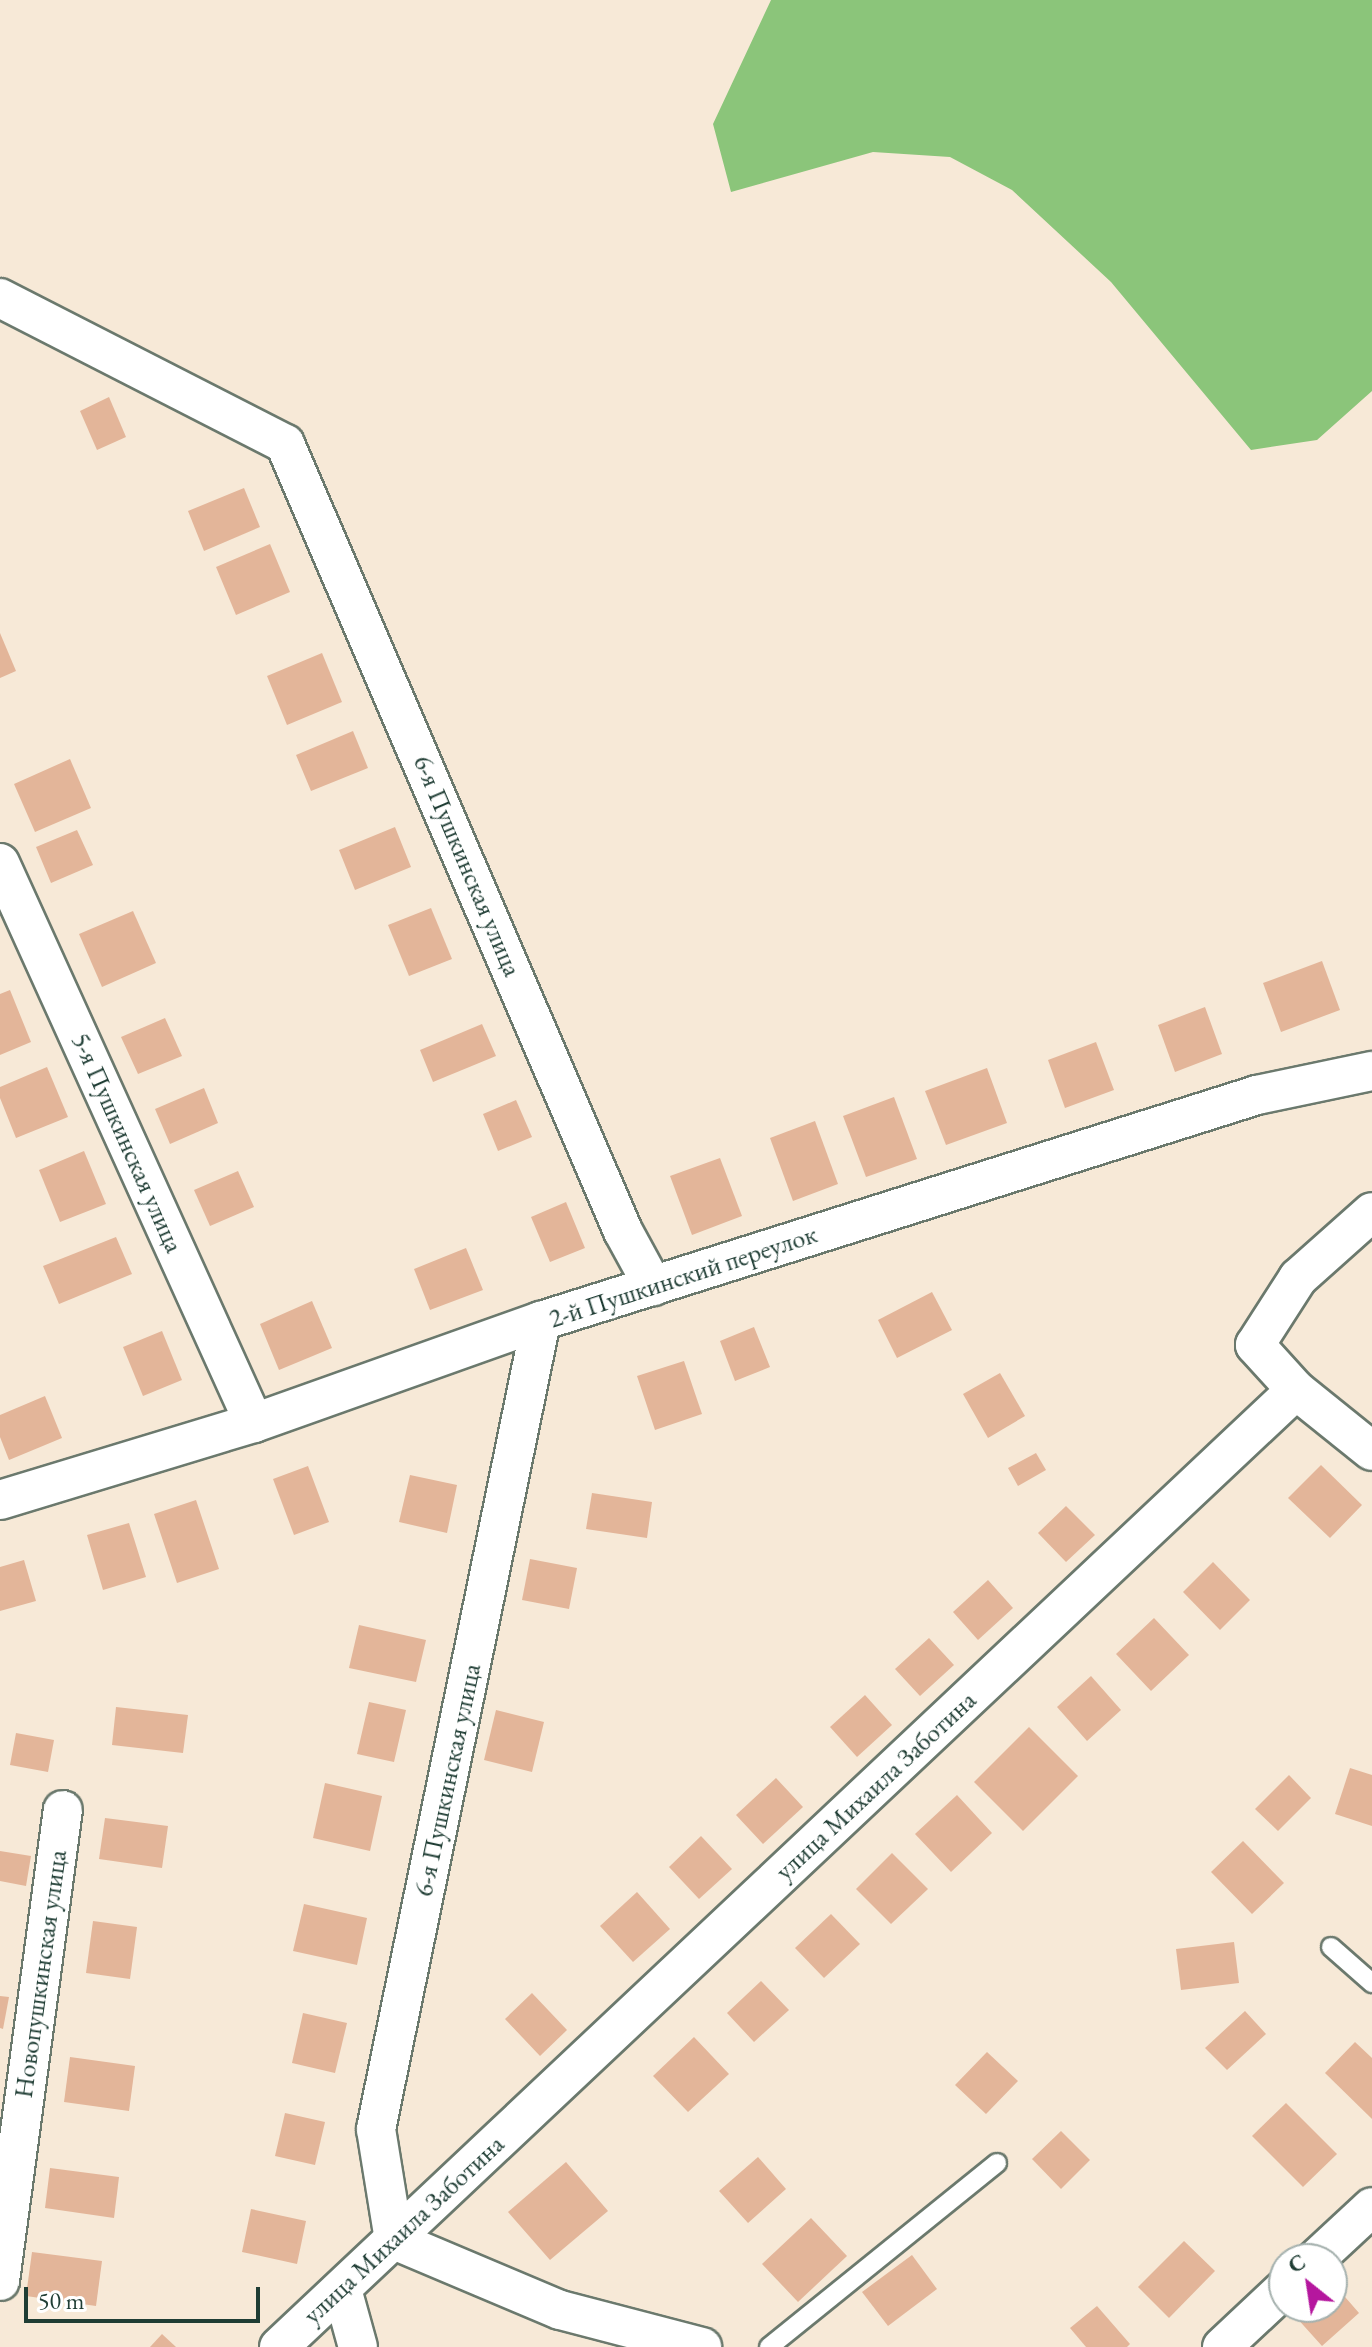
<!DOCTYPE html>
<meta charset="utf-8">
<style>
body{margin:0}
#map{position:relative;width:1372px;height:2347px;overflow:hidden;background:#f7e9d7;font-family:"EB Garamond",serif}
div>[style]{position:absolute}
.green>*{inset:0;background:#8bc57a}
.building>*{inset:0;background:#e3b599}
.roads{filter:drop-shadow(2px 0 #6b796d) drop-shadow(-2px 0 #6b796d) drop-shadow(0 2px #6b796d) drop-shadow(0 -2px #6b796d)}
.service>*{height:18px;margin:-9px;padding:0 9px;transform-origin:9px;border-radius:9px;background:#fff}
.minor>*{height:38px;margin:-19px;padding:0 19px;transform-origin:19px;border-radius:19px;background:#fff}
span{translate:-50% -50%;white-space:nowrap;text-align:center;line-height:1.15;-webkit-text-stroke:6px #fff;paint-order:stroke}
.street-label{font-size:26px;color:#1f3d34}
.north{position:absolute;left:1268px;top:2243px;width:80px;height:80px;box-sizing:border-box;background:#fff;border:2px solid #a5b1ae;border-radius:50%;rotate:330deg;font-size:22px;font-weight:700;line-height:32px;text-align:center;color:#1f3d34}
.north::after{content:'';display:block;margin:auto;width:28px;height:36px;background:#b5179e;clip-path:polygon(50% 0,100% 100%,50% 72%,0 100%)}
.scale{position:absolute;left:24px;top:2287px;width:236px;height:36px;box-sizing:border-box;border:4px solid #1f3d34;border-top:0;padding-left:10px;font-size:24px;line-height:28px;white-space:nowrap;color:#1f3d34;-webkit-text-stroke:6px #fff;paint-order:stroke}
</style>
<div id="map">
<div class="green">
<i style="clip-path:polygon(771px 0,1372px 0,1372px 391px,1317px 440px,1251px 450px,1111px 282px,1012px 190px,950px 157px,873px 152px,731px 192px,713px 124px)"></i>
</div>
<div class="building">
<i style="clip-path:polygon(109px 397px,126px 437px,97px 450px,80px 411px)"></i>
<i style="clip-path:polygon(244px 488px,260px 527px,204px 551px,188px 511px)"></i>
<i style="clip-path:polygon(270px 544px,290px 592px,236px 615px,216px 567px)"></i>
<i style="clip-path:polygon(0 633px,16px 671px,0 678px)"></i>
<i style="clip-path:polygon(322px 653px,342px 702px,287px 725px,267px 676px)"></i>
<i style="clip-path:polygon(353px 731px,368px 768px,311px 791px,296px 755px)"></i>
<i style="clip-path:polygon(70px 759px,91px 808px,35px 832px,14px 784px)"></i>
<i style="clip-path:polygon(395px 827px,411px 867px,355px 890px,339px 850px)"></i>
<i style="clip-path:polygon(77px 830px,93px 865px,51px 883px,36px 847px)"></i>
<i style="clip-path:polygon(431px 908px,452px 959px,409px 976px,388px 925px)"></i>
<i style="clip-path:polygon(133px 911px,156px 963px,102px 987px,79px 934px)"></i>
<i style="clip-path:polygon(1322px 961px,1340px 1010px,1281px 1032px,1263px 983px)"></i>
<i style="clip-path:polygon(10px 990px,31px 1042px,0 1055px,0 994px)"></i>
<i style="clip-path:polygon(1205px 1007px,1222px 1054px,1175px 1072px,1158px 1025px)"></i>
<i style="clip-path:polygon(165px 1018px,182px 1056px,138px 1074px,121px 1037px)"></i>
<i style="clip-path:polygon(482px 1024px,496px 1056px,433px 1082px,420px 1050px)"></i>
<i style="clip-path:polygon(1096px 1042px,1114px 1090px,1065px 1108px,1048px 1060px)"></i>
<i style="clip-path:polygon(47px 1067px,68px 1117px,16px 1138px,0 1098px,0 1087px)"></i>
<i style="clip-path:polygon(987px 1068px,1007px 1123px,946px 1145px,925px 1091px)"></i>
<i style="clip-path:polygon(204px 1088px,218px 1123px,170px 1144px,155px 1109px)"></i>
<i style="clip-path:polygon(894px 1097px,917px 1159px,866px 1177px,843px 1116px)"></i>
<i style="clip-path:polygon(516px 1100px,532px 1137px,498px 1151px,483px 1114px)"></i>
<i style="clip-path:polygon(815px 1121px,838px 1184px,793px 1201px,770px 1138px)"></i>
<i style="clip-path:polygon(84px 1151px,106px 1204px,60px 1222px,39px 1170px)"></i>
<i style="clip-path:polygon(720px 1158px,742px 1216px,692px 1235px,670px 1176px)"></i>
<i style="clip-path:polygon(238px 1171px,254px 1207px,210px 1226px,194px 1190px)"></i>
<i style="clip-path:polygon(566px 1202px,585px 1248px,550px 1262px,531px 1217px)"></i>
<i style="clip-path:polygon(116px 1237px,132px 1274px,59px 1304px,43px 1266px)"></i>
<i style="clip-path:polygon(466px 1248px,483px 1290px,430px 1310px,414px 1269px)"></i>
<i style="clip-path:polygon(932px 1292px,952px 1330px,897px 1358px,878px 1320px)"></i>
<i style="clip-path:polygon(312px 1301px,332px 1348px,279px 1370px,260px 1324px)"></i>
<i style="clip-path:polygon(754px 1327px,770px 1367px,735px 1381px,720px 1341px)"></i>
<i style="clip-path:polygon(162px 1331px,182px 1380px,143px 1396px,123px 1347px)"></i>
<i style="clip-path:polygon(684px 1361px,702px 1414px,655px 1430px,637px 1376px)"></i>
<i style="clip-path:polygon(1000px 1373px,1025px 1416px,988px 1438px,963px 1394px)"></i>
<i style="clip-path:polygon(45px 1396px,62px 1438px,9px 1460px,0 1437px,0 1415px)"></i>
<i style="clip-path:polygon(1036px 1453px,1046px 1470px,1018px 1486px,1008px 1468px)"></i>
<i style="clip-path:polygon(1321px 1465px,1362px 1505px,1330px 1538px,1288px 1498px)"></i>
<i style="clip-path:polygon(308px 1466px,329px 1522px,294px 1535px,273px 1479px)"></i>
<i style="clip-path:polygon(410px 1475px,457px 1485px,447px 1533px,399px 1522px)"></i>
<i style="clip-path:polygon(592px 1493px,652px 1502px,647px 1538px,586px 1529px)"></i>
<i style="clip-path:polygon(196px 1500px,219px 1569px,177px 1583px,154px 1514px)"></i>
<i style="clip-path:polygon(1066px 1506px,1095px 1535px,1066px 1562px,1038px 1533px)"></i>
<i style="clip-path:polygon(129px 1523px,146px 1577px,103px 1590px,87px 1535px)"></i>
<i style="clip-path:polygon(530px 1559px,577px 1568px,569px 1609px,522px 1600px)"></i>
<i style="clip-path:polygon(24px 1560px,36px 1601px,0 1611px,0 1567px)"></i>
<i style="clip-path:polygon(1213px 1562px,1250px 1600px,1220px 1630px,1183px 1592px)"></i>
<i style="clip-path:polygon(988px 1580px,1013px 1608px,978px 1640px,953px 1612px)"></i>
<i style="clip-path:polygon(1154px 1618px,1189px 1655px,1151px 1691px,1116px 1654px)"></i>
<i style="clip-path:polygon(359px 1625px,426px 1640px,416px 1682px,349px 1668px)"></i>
<i style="clip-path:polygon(929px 1638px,954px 1665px,920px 1696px,895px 1669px)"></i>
<i style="clip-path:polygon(1091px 1676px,1121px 1710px,1087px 1741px,1057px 1707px)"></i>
<i style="clip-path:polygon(865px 1695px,892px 1725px,857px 1757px,830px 1727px)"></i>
<i style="clip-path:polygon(369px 1702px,406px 1710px,394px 1762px,357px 1754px)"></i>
<i style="clip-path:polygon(116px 1707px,188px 1715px,183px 1753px,112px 1745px)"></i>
<i style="clip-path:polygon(496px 1710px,544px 1722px,532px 1772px,484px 1760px)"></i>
<i style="clip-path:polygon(1029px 1727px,1078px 1776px,1023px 1831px,974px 1782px)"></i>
<i style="clip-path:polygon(16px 1733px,54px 1740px,48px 1772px,10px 1765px)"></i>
<i style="clip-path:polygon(1350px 1768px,1372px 1775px,1372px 1826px,1335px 1814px)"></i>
<i style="clip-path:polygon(1289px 1775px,1311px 1798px,1278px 1831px,1255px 1809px)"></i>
<i style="clip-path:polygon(776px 1778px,803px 1807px,763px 1844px,736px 1815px)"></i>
<i style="clip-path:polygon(325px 1783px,382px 1796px,370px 1851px,313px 1838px)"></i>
<i style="clip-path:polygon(957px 1795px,992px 1833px,951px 1872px,915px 1834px)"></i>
<i style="clip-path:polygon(105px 1818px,168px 1826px,162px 1868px,99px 1859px)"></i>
<i style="clip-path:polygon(701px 1836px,732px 1869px,699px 1899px,669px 1867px)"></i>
<i style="clip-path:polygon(1243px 1841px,1284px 1883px,1252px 1914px,1211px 1872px)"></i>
<i style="clip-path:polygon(0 1851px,31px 1856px,26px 1886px,0 1881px)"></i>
<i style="clip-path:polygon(892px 1853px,928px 1889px,891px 1924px,856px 1889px)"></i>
<i style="clip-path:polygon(637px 1892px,670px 1929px,633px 1962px,600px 1926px)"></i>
<i style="clip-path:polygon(304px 1904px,367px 1918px,357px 1965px,293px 1951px)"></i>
<i style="clip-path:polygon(831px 1914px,860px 1944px,824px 1978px,795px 1948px)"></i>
<i style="clip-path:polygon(93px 1921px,137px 1927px,130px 1979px,86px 1973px)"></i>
<i style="clip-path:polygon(1234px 1942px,1239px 1983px,1181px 1990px,1176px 1949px)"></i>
<i style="clip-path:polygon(761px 1981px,789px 2010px,754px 2042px,727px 2013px)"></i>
<i style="clip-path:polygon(532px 1993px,567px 2030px,540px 2056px,505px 2019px)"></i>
<i style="clip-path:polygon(0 1996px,9px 1997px,3px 2029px,0 2028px)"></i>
<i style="clip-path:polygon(1245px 2011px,1266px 2034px,1227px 2070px,1205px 2048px)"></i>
<i style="clip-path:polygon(303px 2013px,347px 2023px,335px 2073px,292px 2063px)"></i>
<i style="clip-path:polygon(694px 2037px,729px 2074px,688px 2112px,653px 2076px)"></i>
<i style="clip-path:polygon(1355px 2042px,1372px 2058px,1372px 2119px,1325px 2073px)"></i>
<i style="clip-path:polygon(987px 2052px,1018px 2081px,986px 2114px,955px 2085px)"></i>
<i style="clip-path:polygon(70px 2057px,135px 2066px,129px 2111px,64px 2102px)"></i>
<i style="clip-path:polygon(1286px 2103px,1337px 2154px,1303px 2187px,1252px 2136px)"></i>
<i style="clip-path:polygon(285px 2113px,325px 2122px,315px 2165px,275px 2156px)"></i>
<i style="clip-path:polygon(1061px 2131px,1090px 2160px,1061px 2189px,1032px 2159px)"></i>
<i style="clip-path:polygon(758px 2157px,786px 2189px,748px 2223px,719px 2191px)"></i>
<i style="clip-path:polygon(566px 2162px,608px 2211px,550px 2260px,508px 2212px)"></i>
<i style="clip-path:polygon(50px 2168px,119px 2177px,114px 2218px,45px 2208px)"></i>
<i style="clip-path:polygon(251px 2209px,306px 2221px,297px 2264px,242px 2252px)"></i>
<i style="clip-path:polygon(811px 2218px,847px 2256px,798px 2302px,762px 2264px)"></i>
<i style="clip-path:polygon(1184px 2241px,1215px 2271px,1169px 2318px,1138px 2287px)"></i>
<i style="clip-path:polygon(32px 2252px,102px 2261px,96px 2306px,26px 2296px)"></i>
<i style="clip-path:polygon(912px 2255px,937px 2289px,888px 2326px,862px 2292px)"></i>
<i style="clip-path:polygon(1332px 2282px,1359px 2313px,1322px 2346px,1295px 2316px,1305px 2307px,1332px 2307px)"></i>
<i style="clip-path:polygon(1097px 2306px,1130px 2344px,1127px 2347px,1086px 2347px,1070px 2328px)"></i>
<i style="clip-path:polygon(162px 2334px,176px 2347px,150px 2347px)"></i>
</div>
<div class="roads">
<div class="service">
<i style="left:1331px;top:1947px;width:55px;rotate:41.3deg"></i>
<i style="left:769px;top:2347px;width:293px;rotate:-38.9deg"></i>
</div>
<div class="minor">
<i style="left:0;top:298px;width:320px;rotate:27.1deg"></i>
<i style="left:285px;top:444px;width:857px;rotate:66.76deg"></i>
<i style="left:623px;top:1231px;width:63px;rotate:61.4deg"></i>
<i style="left:0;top:863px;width:615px;rotate:65.6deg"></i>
<i style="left:541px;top:1321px;width:825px;rotate:101.54deg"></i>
<i style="left:376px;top:2129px;width:112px;rotate:80.8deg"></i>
<i style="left:394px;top:2240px;width:180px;rotate:22.9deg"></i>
<i style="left:560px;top:2310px;width:147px;rotate:14.6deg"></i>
<i style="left:1296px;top:1390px;width:97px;rotate:38.8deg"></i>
<i style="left:0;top:1500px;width:265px;rotate:-16.9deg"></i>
<i style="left:254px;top:1423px;width:305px;rotate:-19.6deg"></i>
<i style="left:541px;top:1321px;width:751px;rotate:-17.52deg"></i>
<i style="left:1257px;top:1095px;width:117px;rotate:-11.8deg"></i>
<i style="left:1316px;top:2259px;width:76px;rotate:-42.9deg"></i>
<i style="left:0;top:2281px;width:475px;rotate:-82.4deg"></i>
<i style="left:342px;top:2289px;width:60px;rotate:74.6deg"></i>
<i style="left:279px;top:2347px;width:1396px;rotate:-43.26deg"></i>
<i style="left:1296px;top:1390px;width:61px;rotate:-132.3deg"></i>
<i style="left:1255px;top:1345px;width:80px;rotate:-57.3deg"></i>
<i style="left:1298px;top:1278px;width:99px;rotate:-41.7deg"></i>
<i style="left:1222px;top:2347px;width:85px;rotate:-43.1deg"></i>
</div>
</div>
<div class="street-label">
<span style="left:467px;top:866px;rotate:67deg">6-я Пушкинская улица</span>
<span style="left:127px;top:1143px;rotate:66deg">5-я Пушкинская улица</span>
<span style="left:683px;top:1277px;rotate:-18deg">2-й Пушкинский переулок</span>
<span style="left:448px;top:1780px;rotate:-78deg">6-я Пушкинская улица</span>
<span style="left:876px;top:1786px;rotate:-43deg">улица Михаила Заботина</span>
<span style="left:41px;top:1974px;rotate:-82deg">Новопушкинская улица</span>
<span style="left:404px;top:2230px;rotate:-43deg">улица Михаила Заботина</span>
</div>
<div class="north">С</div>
<div class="scale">50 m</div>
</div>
